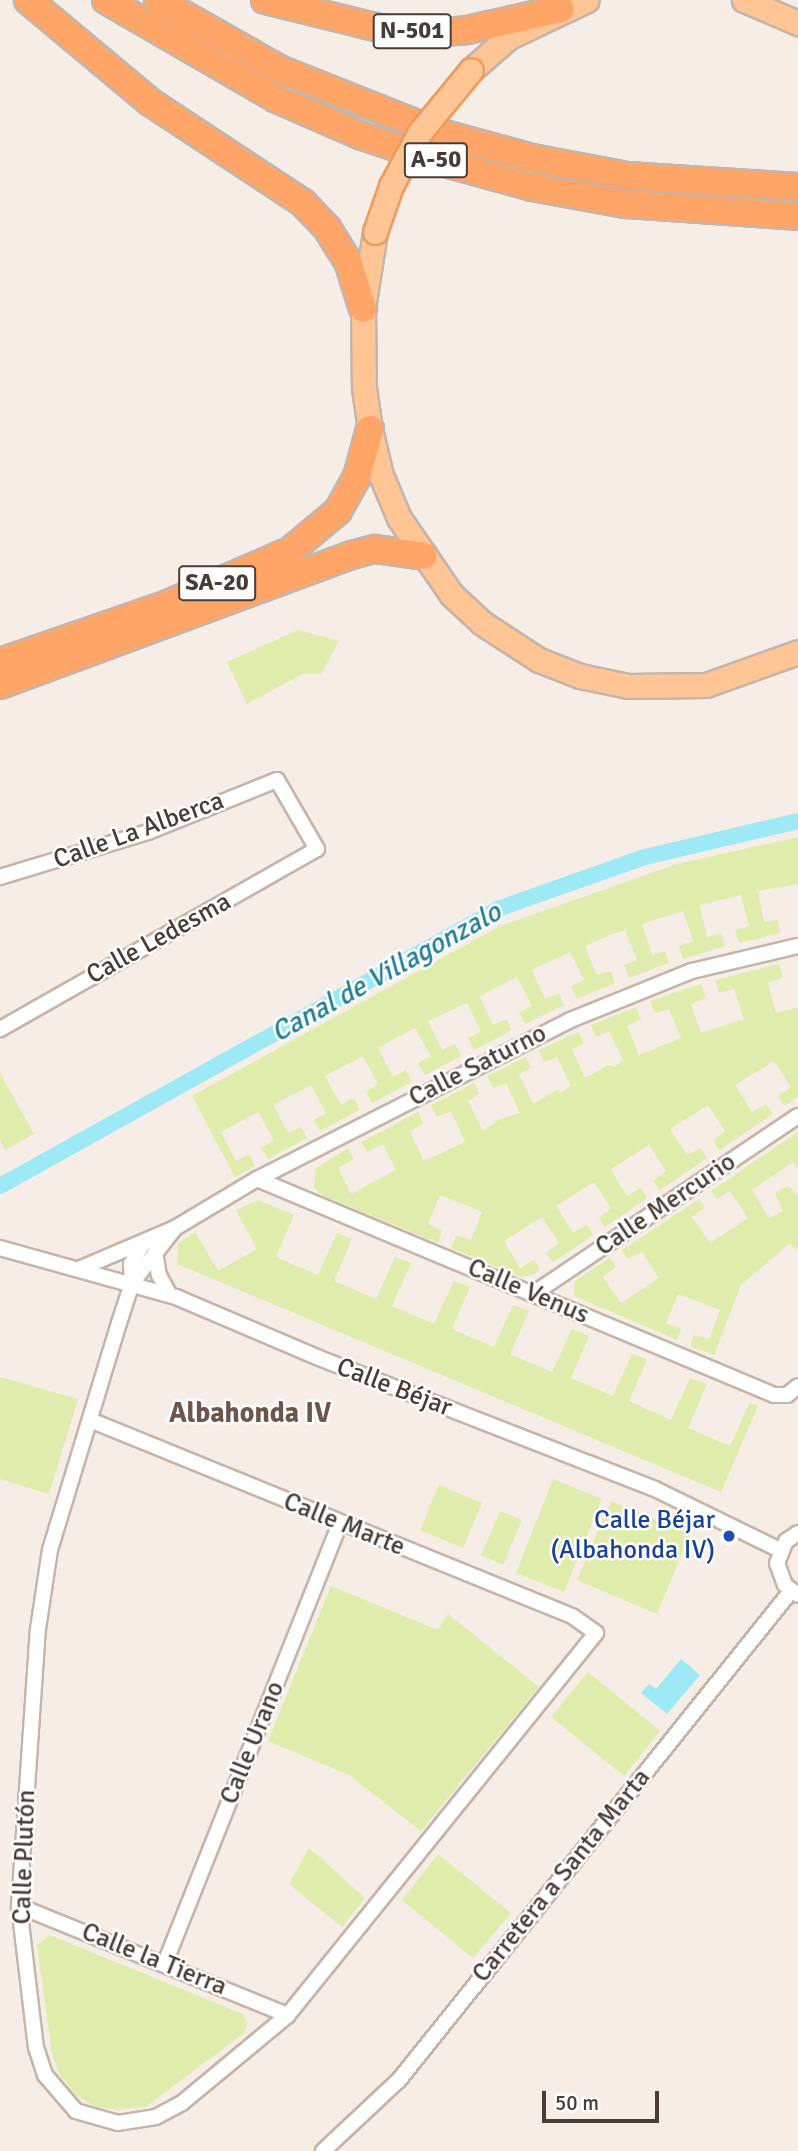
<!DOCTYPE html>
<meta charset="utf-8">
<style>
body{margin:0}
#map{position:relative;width:798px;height:2151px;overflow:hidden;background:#f5ede6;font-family:Signika,sans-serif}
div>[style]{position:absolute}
.green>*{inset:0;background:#e0ecac}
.water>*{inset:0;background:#9ee9f6}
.canal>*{height:16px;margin:-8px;padding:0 8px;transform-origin:8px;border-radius:8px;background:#9ee9f6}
.roads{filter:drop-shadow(2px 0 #c4b5ab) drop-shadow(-2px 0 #c4b5ab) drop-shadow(0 2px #c4b5ab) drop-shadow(0 -2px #c4b5ab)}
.street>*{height:14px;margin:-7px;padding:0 7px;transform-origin:7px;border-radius:7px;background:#fff}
.primary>*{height:23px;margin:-11.5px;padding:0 11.5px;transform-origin:11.5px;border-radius:11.5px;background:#ffc595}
.highway>*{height:26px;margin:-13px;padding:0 13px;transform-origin:13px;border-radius:13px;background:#ffa567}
.bridges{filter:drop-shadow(2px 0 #ed9c5c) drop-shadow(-2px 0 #ed9c5c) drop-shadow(0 2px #ed9c5c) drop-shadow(0 -2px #ed9c5c)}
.primary-bridge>*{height:23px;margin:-11.5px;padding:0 11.5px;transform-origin:11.5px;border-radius:11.5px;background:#ffc595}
.dots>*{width:19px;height:19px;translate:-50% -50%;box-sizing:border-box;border:4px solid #fff;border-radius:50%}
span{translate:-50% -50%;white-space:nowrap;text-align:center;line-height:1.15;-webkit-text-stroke:5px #fff;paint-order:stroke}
.shield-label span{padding:2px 5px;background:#fff;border:2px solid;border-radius:5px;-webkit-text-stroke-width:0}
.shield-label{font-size:24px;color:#483c35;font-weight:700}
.street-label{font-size:26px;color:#483c35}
.transit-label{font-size:26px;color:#164399}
.right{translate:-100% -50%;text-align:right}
.water-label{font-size:28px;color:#207f92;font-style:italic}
.neighbourhood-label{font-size:28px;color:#6c564b;font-weight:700}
.scale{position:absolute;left:542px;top:2091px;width:117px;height:32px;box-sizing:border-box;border:4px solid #483c35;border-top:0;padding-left:9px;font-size:21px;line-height:24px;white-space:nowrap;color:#483c35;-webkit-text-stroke:5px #fff;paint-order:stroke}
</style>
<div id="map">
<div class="green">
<i style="clip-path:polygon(298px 630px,339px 641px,321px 674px,304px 673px,247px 704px,227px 662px)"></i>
<i style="clip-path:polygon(798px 837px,798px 884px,758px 891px,764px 922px,778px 920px,780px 933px,739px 943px,735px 930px,749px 926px,741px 895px,700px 905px,707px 937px,721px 934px,725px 946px,683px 959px,679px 946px,693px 941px,683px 911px,642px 924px,652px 955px,665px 951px,669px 963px,629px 978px,624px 965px,637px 960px,625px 930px,610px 935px,585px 946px,597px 975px,611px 971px,615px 983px,577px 999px,571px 987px,584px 980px,570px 952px,532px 970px,545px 999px,559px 993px,564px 1005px,525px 1024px,519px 1012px,532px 1006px,517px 977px,479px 996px,493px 1025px,506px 1019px,512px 1030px,484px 1045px,474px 1050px,468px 1038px,481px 1031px,467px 1003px,428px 1021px,442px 1050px,455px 1044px,461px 1056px,425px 1075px,418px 1063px,431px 1056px,415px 1028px,378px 1048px,393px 1077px,406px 1070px,412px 1082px,372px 1103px,366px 1092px,378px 1084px,363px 1056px,325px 1076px,341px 1105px,354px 1098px,360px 1110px,320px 1131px,314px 1120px,326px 1113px,311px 1085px,273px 1105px,288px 1133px,301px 1127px,307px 1138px,268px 1159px,261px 1148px,274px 1140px,258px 1112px,221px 1132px,236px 1161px,249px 1154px,255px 1166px,235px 1177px,192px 1096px,500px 926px,677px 864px)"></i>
<i style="clip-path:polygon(779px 964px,783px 977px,768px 983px,776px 1013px,798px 1007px,798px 1097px,784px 1106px,778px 1096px,791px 1087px,774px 1061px,735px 1085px,752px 1112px,766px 1104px,773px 1114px,719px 1150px,713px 1140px,725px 1131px,708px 1105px,670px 1129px,687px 1155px,701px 1148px,707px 1158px,660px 1190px,653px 1181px,666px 1171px,649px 1145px,611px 1169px,627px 1196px,641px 1188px,647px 1198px,605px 1227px,599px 1218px,611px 1208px,594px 1182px,556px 1206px,573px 1233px,587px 1225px,593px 1235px,573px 1249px,553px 1262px,546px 1253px,559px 1243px,542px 1217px,504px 1241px,520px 1268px,534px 1260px,540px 1270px,533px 1275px,521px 1277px,451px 1248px,456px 1236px,471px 1240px,482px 1212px,476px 1209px,440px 1195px,428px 1224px,442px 1231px,438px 1243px,322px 1195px,314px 1187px,316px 1168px,348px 1148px,354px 1159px,338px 1168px,351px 1194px,396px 1170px,383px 1144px,367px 1152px,361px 1142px,418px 1112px,423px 1124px,410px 1131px,424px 1161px,465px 1142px,451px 1111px,437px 1117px,431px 1105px,474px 1083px,480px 1094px,468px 1101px,483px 1131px,500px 1119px,520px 1113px,506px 1083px,493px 1088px,487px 1076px,526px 1057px,531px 1068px,519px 1074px,533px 1104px,557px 1090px,562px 1092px,571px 1086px,557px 1057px,544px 1062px,539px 1050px,578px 1032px,584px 1043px,572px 1049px,585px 1078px,608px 1065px,615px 1067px,623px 1060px,609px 1031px,596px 1037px,591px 1025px,636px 1007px,641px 1019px,627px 1026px,639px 1055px,681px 1038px,669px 1009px,655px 1013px,650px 1001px,676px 992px,701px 984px,706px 998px,691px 1004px,701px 1033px,744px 1019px,734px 989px,719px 993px,715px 980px)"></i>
<i style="clip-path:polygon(0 1073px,34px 1134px,5px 1150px,0 1140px)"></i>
<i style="clip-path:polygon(798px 1132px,798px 1169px,793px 1162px,752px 1190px,769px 1218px,783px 1211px,775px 1193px,788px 1186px,798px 1195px,798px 1250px,790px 1243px,741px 1285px,714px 1355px,690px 1346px,694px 1335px,709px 1339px,720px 1310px,678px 1294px,666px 1323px,681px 1329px,677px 1340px,574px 1296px,575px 1281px,610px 1258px,616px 1267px,603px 1277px,621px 1303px,659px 1278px,642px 1252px,628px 1259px,622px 1250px,699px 1199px,705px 1207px,692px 1217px,710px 1243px,748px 1218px,730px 1191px,717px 1199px,711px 1191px)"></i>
<i style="clip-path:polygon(258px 1200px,294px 1215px,276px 1257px,318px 1275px,337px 1233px,352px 1239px,334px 1281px,376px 1299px,395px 1257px,411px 1263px,392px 1306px,434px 1324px,454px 1281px,470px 1287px,452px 1329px,494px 1347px,513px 1305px,529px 1311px,510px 1354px,552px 1372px,572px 1329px,589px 1336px,571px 1378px,613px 1396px,632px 1354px,641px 1357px,647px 1360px,629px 1401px,671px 1420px,690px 1378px,707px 1384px,688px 1428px,730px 1446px,750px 1402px,758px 1406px,721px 1492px,177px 1264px,178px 1243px,195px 1232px,218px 1271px,257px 1249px,236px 1210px)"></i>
<i style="clip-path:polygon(0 1377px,78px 1399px,49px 1494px,0 1479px)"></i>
<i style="clip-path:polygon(553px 1479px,602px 1499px,564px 1592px,516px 1573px)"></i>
<i style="clip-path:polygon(439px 1485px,482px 1503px,463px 1548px,420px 1530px)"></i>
<i style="clip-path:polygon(611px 1501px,690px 1534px,657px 1614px,577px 1580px)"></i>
<i style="clip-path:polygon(500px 1511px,522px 1520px,503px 1565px,481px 1555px)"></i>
<i style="clip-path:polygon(331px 1586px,438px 1630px,448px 1614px,539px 1687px,421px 1831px,349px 1775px,268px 1741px)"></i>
<i style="clip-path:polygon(588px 1672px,660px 1731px,624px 1776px,551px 1717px)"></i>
<i style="clip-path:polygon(309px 1848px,365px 1898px,342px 1927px,289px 1884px)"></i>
<i style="clip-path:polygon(438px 1854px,511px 1913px,473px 1958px,402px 1900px)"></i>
<i style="clip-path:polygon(49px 1935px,243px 2014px,248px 2023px,244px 2033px,147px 2106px,118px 2110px,94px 2106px,77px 2096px,60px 2075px,52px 2054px,37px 1945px)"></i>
</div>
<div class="water">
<i style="clip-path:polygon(681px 1659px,700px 1675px,667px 1714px,641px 1693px,649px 1684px,656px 1689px)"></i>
</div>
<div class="canal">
<i style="left:0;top:1186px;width:572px;rotate:-29.07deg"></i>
<i style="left:500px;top:908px;width:154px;rotate:-19.4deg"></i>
<i style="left:645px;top:857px;width:157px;rotate:-13.2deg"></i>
</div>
<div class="roads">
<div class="street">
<i style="left:0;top:877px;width:155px;rotate:-16.9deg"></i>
<i style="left:148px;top:832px;width:139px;rotate:-22deg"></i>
<i style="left:277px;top:780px;width:80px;rotate:59.9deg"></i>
<i style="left:317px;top:849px;width:365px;rotate:150.4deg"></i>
<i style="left:257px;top:1179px;width:560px;rotate:22.67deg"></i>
<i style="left:774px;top:1395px;width:13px"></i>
<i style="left:787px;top:1395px;width:14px;rotate:-39deg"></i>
<i style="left:0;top:1248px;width:183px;rotate:15.6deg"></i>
<i style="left:176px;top:1297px;width:155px;rotate:23.1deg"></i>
<i style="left:319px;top:1358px;width:361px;rotate:21.3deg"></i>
<i style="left:655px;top:1489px;width:139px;rotate:26deg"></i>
<i style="left:155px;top:1251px;width:24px;rotate:81deg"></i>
<i style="left:159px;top:1275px;width:21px;rotate:62deg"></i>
<i style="left:79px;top:1269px;width:104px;rotate:-23.1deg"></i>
<i style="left:175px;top:1228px;width:96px;rotate:-30.9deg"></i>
<i style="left:257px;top:1179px;width:349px;rotate:-26.9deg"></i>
<i style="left:568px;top:1021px;width:134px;rotate:-22deg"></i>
<i style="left:692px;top:971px;width:109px;rotate:-13.3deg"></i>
<i style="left:132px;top:1283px;width:19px;rotate:-93deg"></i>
<i style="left:131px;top:1264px;width:26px;rotate:-59deg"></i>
<i style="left:533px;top:1294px;width:319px;rotate:-33.9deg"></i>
<i style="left:90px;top:1420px;width:520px;rotate:22.13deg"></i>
<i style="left:572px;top:1616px;width:29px;rotate:35deg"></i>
<i style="left:596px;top:1633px;width:491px;rotate:128.9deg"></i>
<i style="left:288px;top:2015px;width:138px;rotate:140.3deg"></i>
<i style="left:182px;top:2103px;width:30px;rotate:152deg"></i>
<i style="left:156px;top:2117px;width:38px;rotate:171deg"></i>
<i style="left:118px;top:2123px;width:44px;rotate:-164.1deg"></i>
<i style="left:76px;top:2111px;width:48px;rotate:-130.7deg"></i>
<i style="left:45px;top:2075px;width:28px;rotate:-108deg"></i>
<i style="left:36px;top:2048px;width:143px;rotate:-96.8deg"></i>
<i style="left:19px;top:1906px;width:278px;rotate:-86.1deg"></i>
<i style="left:38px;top:1629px;width:80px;rotate:-81.4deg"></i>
<i style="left:50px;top:1550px;width:237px;rotate:-73.1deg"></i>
<i style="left:119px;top:1323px;width:42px;rotate:-72deg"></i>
<i style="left:132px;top:1283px;width:70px;rotate:-52deg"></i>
<i style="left:798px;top:1533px;width:14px;rotate:146deg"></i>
<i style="left:786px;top:1541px;width:24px;rotate:112deg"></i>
<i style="left:777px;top:1563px;width:23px;rotate:70deg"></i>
<i style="left:785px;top:1585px;width:16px;rotate:38deg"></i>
<i style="left:19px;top:1906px;width:290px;rotate:22.1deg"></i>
<i style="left:165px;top:1963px;width:473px;rotate:-68.3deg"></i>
<i style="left:323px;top:2151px;width:104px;rotate:-43.1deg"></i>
<i style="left:399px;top:2080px;width:627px;rotate:-51.28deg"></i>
</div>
<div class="primary">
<i style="left:744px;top:0;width:59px;rotate:23.1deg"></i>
<i style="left:471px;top:70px;width:50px;rotate:-41deg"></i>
<i style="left:509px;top:37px;width:86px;rotate:-25.4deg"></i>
<i style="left:375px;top:232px;width:78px;rotate:98.9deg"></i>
<i style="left:363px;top:309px;width:79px;rotate:89.3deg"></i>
<i style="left:364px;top:388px;width:41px;rotate:81.7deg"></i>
<i style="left:370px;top:429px;width:47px;rotate:76.6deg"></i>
<i style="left:381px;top:475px;width:47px;rotate:67.3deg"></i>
<i style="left:399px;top:518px;width:93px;rotate:55.5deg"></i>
<i style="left:452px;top:595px;width:41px;rotate:43deg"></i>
<i style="left:482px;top:623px;width:68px;rotate:33deg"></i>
<i style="left:539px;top:660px;width:44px;rotate:21.3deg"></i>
<i style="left:580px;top:676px;width:49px;rotate:11.8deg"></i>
<i style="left:628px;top:686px;width:78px;rotate:-0.7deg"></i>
<i style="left:706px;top:685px;width:98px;rotate:-19.7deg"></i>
</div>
<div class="highway">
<i style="left:28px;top:0;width:159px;rotate:39.9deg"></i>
<i style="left:150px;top:102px;width:183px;rotate:33.4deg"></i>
<i style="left:303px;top:203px;width:35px;rotate:46deg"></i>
<i style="left:327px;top:228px;width:39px;rotate:58deg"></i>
<i style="left:348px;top:261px;width:50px;rotate:72.6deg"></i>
<i style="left:106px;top:0;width:195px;rotate:30.1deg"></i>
<i style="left:275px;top:98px;width:95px;rotate:23.6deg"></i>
<i style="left:362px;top:136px;width:76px;rotate:18.4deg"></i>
<i style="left:434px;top:160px;width:102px;rotate:15.4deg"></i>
<i style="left:532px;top:187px;width:96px;rotate:10.3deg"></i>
<i style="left:626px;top:204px;width:172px;rotate:4deg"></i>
<i style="left:158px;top:0;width:139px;rotate:29.7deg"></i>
<i style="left:279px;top:69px;width:170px;rotate:21.7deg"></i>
<i style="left:437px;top:132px;width:98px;rotate:15.3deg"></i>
<i style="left:532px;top:158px;width:97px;rotate:10.7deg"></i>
<i style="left:627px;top:176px;width:171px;rotate:3.7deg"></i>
<i style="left:265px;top:0;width:117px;rotate:13.8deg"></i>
<i style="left:379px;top:28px;width:49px;rotate:5.8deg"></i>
<i style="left:428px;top:33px;width:39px;rotate:-4deg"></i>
<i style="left:467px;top:30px;width:96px;rotate:-12.6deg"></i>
<i style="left:0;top:662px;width:178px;rotate:-19deg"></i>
<i style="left:168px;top:604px;width:133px;rotate:-23.5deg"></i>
<i style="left:290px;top:551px;width:62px;rotate:-39.8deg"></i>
<i style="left:338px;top:511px;width:39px;rotate:-61deg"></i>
<i style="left:357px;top:477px;width:50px;rotate:-74.8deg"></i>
<i style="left:0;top:685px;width:375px;rotate:-20.3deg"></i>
<i style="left:352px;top:555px;width:24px;rotate:-15deg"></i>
<i style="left:375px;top:549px;width:49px;rotate:8.1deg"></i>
</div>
</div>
<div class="bridges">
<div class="primary-bridge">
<i style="left:375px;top:232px;width:49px;rotate:-70.8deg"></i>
<i style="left:391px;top:186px;width:61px;rotate:-61.8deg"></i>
<i style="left:420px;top:132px;width:80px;rotate:-50.6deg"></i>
</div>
</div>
<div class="dots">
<i style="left:729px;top:1536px;background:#1a4fb4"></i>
</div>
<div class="shield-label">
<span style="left:412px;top:31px">N-501</span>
<span style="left:436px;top:160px">A-50</span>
<span style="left:217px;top:583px">SA-20</span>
</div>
<div class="street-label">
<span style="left:139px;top:831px;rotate:-20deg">Calle La Alberca</span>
<span style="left:159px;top:939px;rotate:-29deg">Calle Ledesma</span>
<span style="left:478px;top:1066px;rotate:-27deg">Calle Saturno</span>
<span style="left:666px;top:1205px;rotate:-34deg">Calle Mercurio</span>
<span style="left:528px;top:1292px;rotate:23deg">Calle Venus</span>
<span style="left:394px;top:1388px;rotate:21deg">Calle Béjar</span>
<span style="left:344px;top:1525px;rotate:22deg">Calle Marte</span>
<span style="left:253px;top:1743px;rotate:-68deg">Calle Urano</span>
<span style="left:25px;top:1857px;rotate:-88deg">Calle Plutón</span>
<span style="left:562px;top:1876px;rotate:-51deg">Carretera a Santa Marta</span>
<span style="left:154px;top:1960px;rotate:22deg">Calle la Tierra</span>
</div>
<div class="transit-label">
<span class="right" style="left:715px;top:1536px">Calle Béjar<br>(Albahonda IV)</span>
</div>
<div class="water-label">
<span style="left:386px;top:972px;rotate:-29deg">Canal de Villagonzalo</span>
</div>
<div class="neighbourhood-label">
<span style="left:250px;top:1413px">Albahonda IV</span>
</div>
<div class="scale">50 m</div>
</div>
